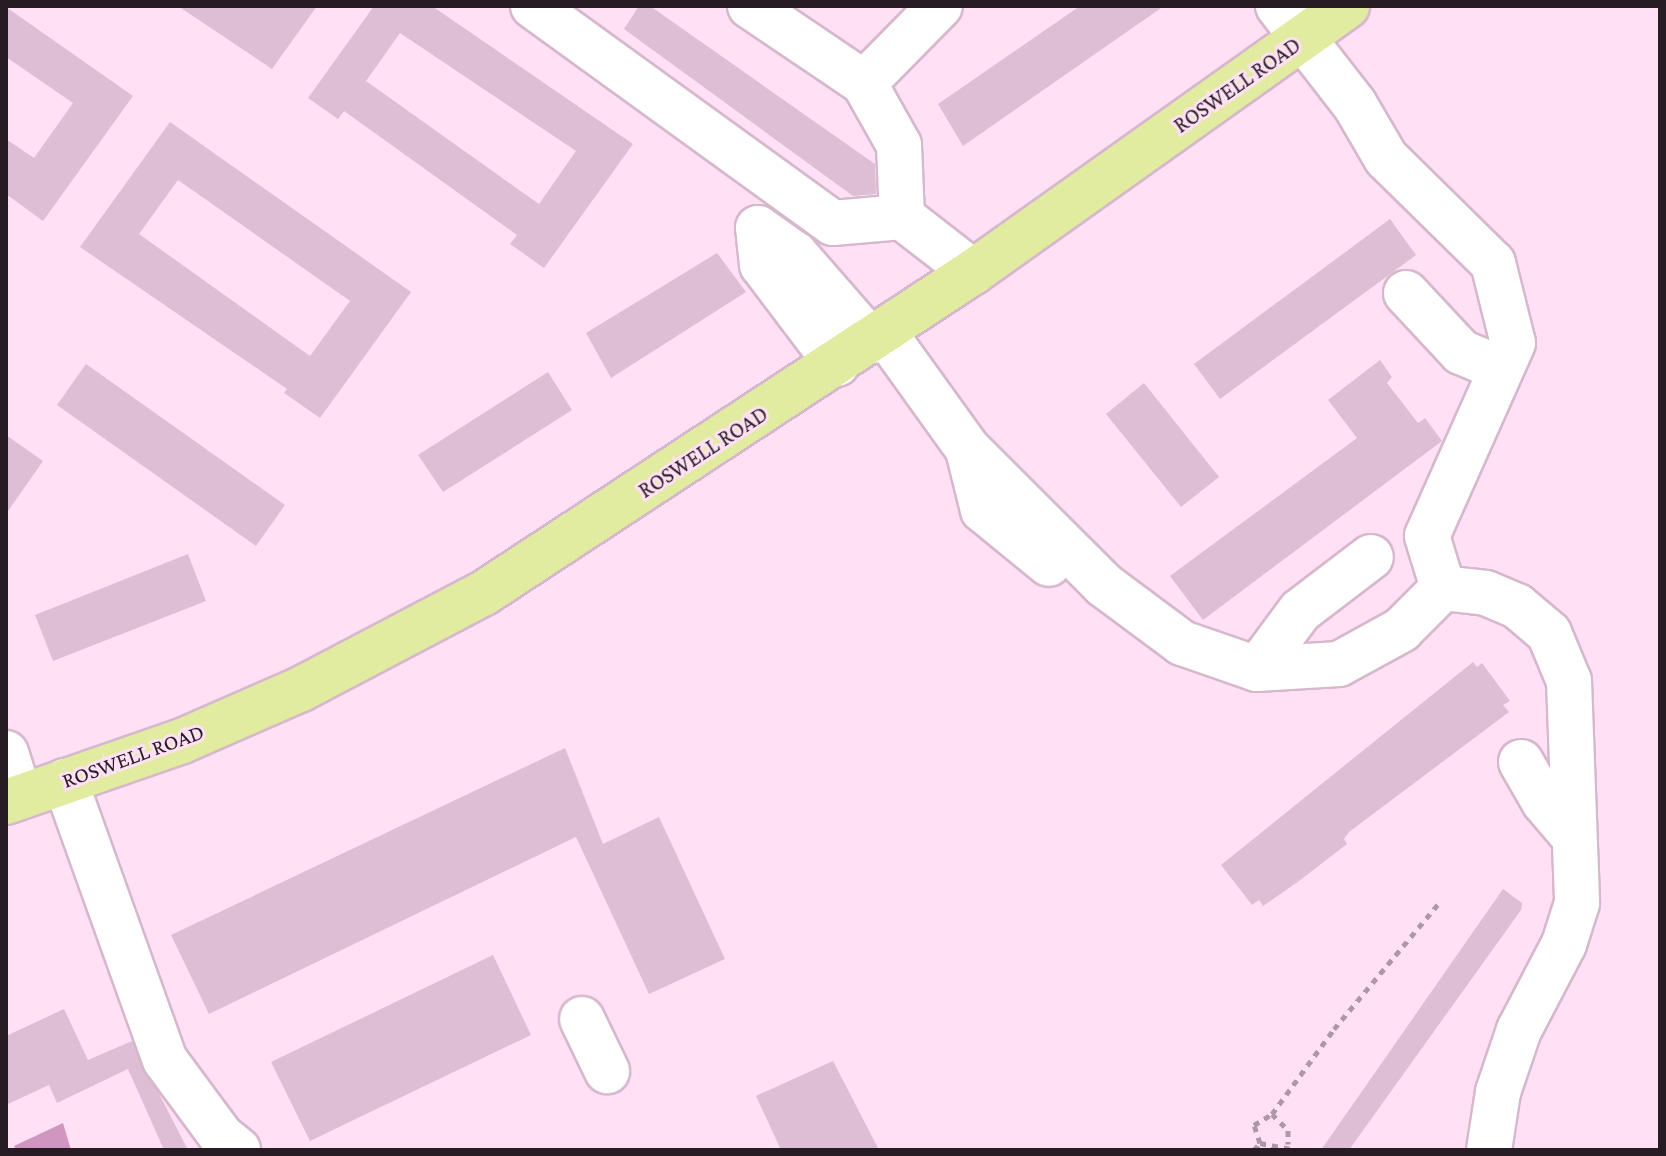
<!DOCTYPE html>
<style>
body{margin:0}
#map{position:relative;width:1666px;height:1156px;overflow:hidden;background:#ffe0f5;font-family:"Crimson Pro",serif}
div>[style]{position:absolute}
.water>*{inset:0;background:#d096c0}
.building>*{inset:0;background:#ddbed4}
.path>*{height:5px;margin-top:-2.5px;transform-origin:0;background:repeating-linear-gradient(90deg,#ae97a7 0 6px,transparent 0 12px)}
.roads{filter:drop-shadow(2px 0 #d6b8cd) drop-shadow(-2px 0 #d6b8cd) drop-shadow(0 2px #d6b8cd) drop-shadow(0 -2px #d6b8cd)}
.minor>*{height:44px;margin:-22px;padding:0 22px;transform-origin:22px;border-radius:22px;background:#fff}
.major>*{height:44px;margin:-22px;padding:0 22px;transform-origin:22px;border-radius:22px;background:#e2eca1}
span{translate:-50% -50%;white-space:nowrap;text-align:center;line-height:1.15;-webkit-text-stroke:6px #ffe0f5;paint-order:stroke}
.street-label{font-size:22px;color:#271c24}
.frame{position:absolute;inset:0;border:8px solid #271c24;pointer-events:none}
</style>
<div id="map">
<div class="water">
<i style="clip-path:polygon(63px 1123px,71px 1150px,16px 1150px,14px 1146px)"></i>
</div>
<div class="building">
<i style="clip-path:polygon(178px 6px,317px 6px,272px 69px)"></i>
<i style="clip-path:polygon(evenodd,374px 6px,432px 6px,633px 144px,544px 268px,510px 244px,517px 235px,344px 111px,338px 119px,308px 98px,374px 6px,400px 33px,576px 151px,539px 204px,366px 81px,400px 33px)"></i>
<i style="clip-path:polygon(639px 6px,650px 6px,875px 164px,876px 194px,853px 196px,624px 29px)"></i>
<i style="clip-path:polygon(1080px 6px,1164px 6px,963px 146px,938px 104px)"></i>
<i style="clip-path:polygon(6px 7px,133px 96px,43px 221px,6px 194px,6px 139px,34px 158px,73px 103px,6px 57px)"></i>
<i style="clip-path:polygon(evenodd,170px 122px,411px 292px,320px 418px,284px 393px,287px 389px,80px 247px,170px 122px,178px 180px,350px 301px,310px 356px,139px 234px,178px 180px)"></i>
<i style="clip-path:polygon(1390px 219px,1416px 255px,1220px 399px,1194px 364px)"></i>
<i style="clip-path:polygon(717px 253px,746px 292px,611px 378px,586px 333px)"></i>
<i style="clip-path:polygon(1380px 360px,1392px 377px,1387px 383px,1418px 423px,1425px 418px,1442px 441px,1203px 620px,1170px 576px,1357px 438px,1328px 400px)"></i>
<i style="clip-path:polygon(86px 364px,285px 505px,256px 546px,57px 405px)"></i>
<i style="clip-path:polygon(548px 372px,572px 410px,443px 492px,418px 455px)"></i>
<i style="clip-path:polygon(1144px 383px,1219px 477px,1181px 507px,1106px 414px)"></i>
<i style="clip-path:polygon(6px 435px,43px 461px,6px 514px)"></i>
<i style="clip-path:polygon(188px 554px,206px 601px,53px 661px,35px 615px)"></i>
<i style="clip-path:polygon(1473px 662px,1477px 667px,1482px 663px,1510px 701px,1503px 705px,1509px 712px,1349px 832px,1344px 839px,1347px 844px,1299px 881px,1263px 906px,1259px 900px,1252px 905px,1221px 865px)"></i>
<i style="clip-path:polygon(565px 748px,603px 844px,659px 817px,725px 959px,649px 994px,576px 837px,209px 1014px,171px 935px)"></i>
<i style="clip-path:polygon(1503px 889px,1522px 903px,1521px 910px,1349px 1150px,1321px 1150px)"></i>
<i style="clip-path:polygon(493px 955px,531px 1035px,310px 1141px,271px 1062px)"></i>
<i style="clip-path:polygon(64px 1009px,88px 1060px,132px 1041px,188px 1150px,164px 1150px,128px 1069px,57px 1103px,49px 1085px,6px 1105px,6px 1036px)"></i>
<i style="clip-path:polygon(833px 1061px,879px 1150px,781px 1150px,756px 1096px)"></i>
</div>
<div class="path">
<i style="left:1272px;top:1114px;width:23px;rotate:45deg"></i>
<i style="left:1288px;top:1130px;width:14px;rotate:90deg"></i>
<i style="left:1260px;top:1143px;width:37px;rotate:11deg"></i>
<i style="left:1254px;top:1150px;width:9px;rotate:-49deg"></i>
<i style="left:1260px;top:1143px;width:19px;rotate:-108deg"></i>
<i style="left:1254px;top:1125px;width:21px;rotate:-31deg"></i>
<i style="left:1272px;top:1114px;width:105px;rotate:-53.9deg"></i>
<i style="left:1334px;top:1029px;width:164px;rotate:-50.2deg"></i>
</div>
<div class="roads">
<div class="minor">
<i style="left:533px;top:6px;width:370px;rotate:35.9deg"></i>
<i style="left:833px;top:223px;width:69px;rotate:-5deg"></i>
<i style="left:902px;top:217px;width:90px;rotate:37.8deg"></i>
<i style="left:750px;top:6px;width:138px;rotate:34deg"></i>
<i style="left:1278px;top:6px;width:125px;rotate:52.1deg"></i>
<i style="left:1355px;top:105px;width:61px;rotate:59.7deg"></i>
<i style="left:1386px;top:158px;width:150px;rotate:44.5deg"></i>
<i style="left:1493px;top:263px;width:82px;rotate:76deg"></i>
<i style="left:1513px;top:343px;width:211px;rotate:114deg"></i>
<i style="left:1427px;top:536px;width:54px;rotate:72.9deg"></i>
<i style="left:902px;top:217px;width:72px;rotate:-92.4deg"></i>
<i style="left:899px;top:145px;width:71px;rotate:-119.4deg"></i>
<i style="left:864px;top:83px;width:108px;rotate:-45.4deg"></i>
<i style="left:1406px;top:293px;width:81px;rotate:47deg"></i>
<i style="left:1461px;top:352px;width:43px;rotate:23deg"></i>
<i style="left:883px;top:331px;width:144px;rotate:54.3deg"></i>
<i style="left:967px;top:448px;width:194px;rotate:45deg"></i>
<i style="left:1104px;top:585px;width:97px;rotate:36.6deg"></i>
<i style="left:1182px;top:643px;width:79px;rotate:19.1deg"></i>
<i style="left:1257px;top:669px;width:82px;rotate:-3.5deg"></i>
<i style="left:1339px;top:664px;width:71px;rotate:-28.7deg"></i>
<i style="left:1401px;top:630px;width:59px;rotate:-45deg"></i>
<i style="left:837px;top:364px;width:124px;rotate:-127.1deg"></i>
<i style="left:762px;top:265px;width:37px;rotate:-96deg"></i>
<i style="left:758px;top:228px;width:45px;rotate:35.1deg"></i>
<i style="left:795px;top:254px;width:116px;rotate:48.9deg"></i>
<i style="left:968px;top:450px;width:62px;rotate:76deg"></i>
<i style="left:983px;top:510px;width:85px;rotate:39.3deg"></i>
<i style="left:1443px;top:588px;width:43px;rotate:6.6deg"></i>
<i style="left:1486px;top:593px;width:34px;rotate:23deg"></i>
<i style="left:1517px;top:606px;width:42px;rotate:40.2deg"></i>
<i style="left:1549px;top:633px;width:52px;rotate:67.4deg"></i>
<i style="left:1569px;top:681px;width:222px;rotate:87.9deg"></i>
<i style="left:1577px;top:903px;width:43px;rotate:107.6deg"></i>
<i style="left:1564px;top:944px;width:97px;rotate:117.6deg"></i>
<i style="left:1519px;top:1030px;width:65px;rotate:108.7deg"></i>
<i style="left:1498px;top:1092px;width:59px;rotate:98.8deg"></i>
<i style="left:1257px;top:669px;width:72px;rotate:-53.4deg"></i>
<i style="left:1300px;top:611px;width:89px;rotate:-37.3deg"></i>
<i style="left:6px;top:753px;width:46px;rotate:72.3deg"></i>
<i style="left:1521px;top:762px;width:46px;rotate:60.1deg"></i>
<i style="left:1544px;top:802px;width:46px;rotate:49.4deg"></i>
<i style="left:65px;top:781px;width:296px;rotate:70.3deg"></i>
<i style="left:165px;top:1060px;width:94px;rotate:53.6deg"></i>
<i style="left:221px;top:1136px;width:22px;rotate:39deg"></i>
<i style="left:582px;top:1019px;width:58px;rotate:64.3deg"></i>
</div>
<div class="major">
<i style="left:6px;top:802px;width:186px;rotate:-19.1deg"></i>
<i style="left:182px;top:741px;width:130px;rotate:-23.6deg"></i>
<i style="left:301px;top:689px;width:207px;rotate:-27.7deg"></i>
<i style="left:484px;top:593px;width:585px;rotate:-33.28deg"></i>
<i style="left:973px;top:272px;width:459px;rotate:-35.4deg"></i>
</div>
</div>
<div class="street-label">
<span style="left:1237px;top:85px;rotate:-35deg">ROSWELL ROAD</span>
<span style="left:703px;top:452px;rotate:-33deg">ROSWELL ROAD</span>
<span style="left:133px;top:756px;rotate:-20deg">ROSWELL ROAD</span>
</div>
<div class="frame"></div>
</div>
